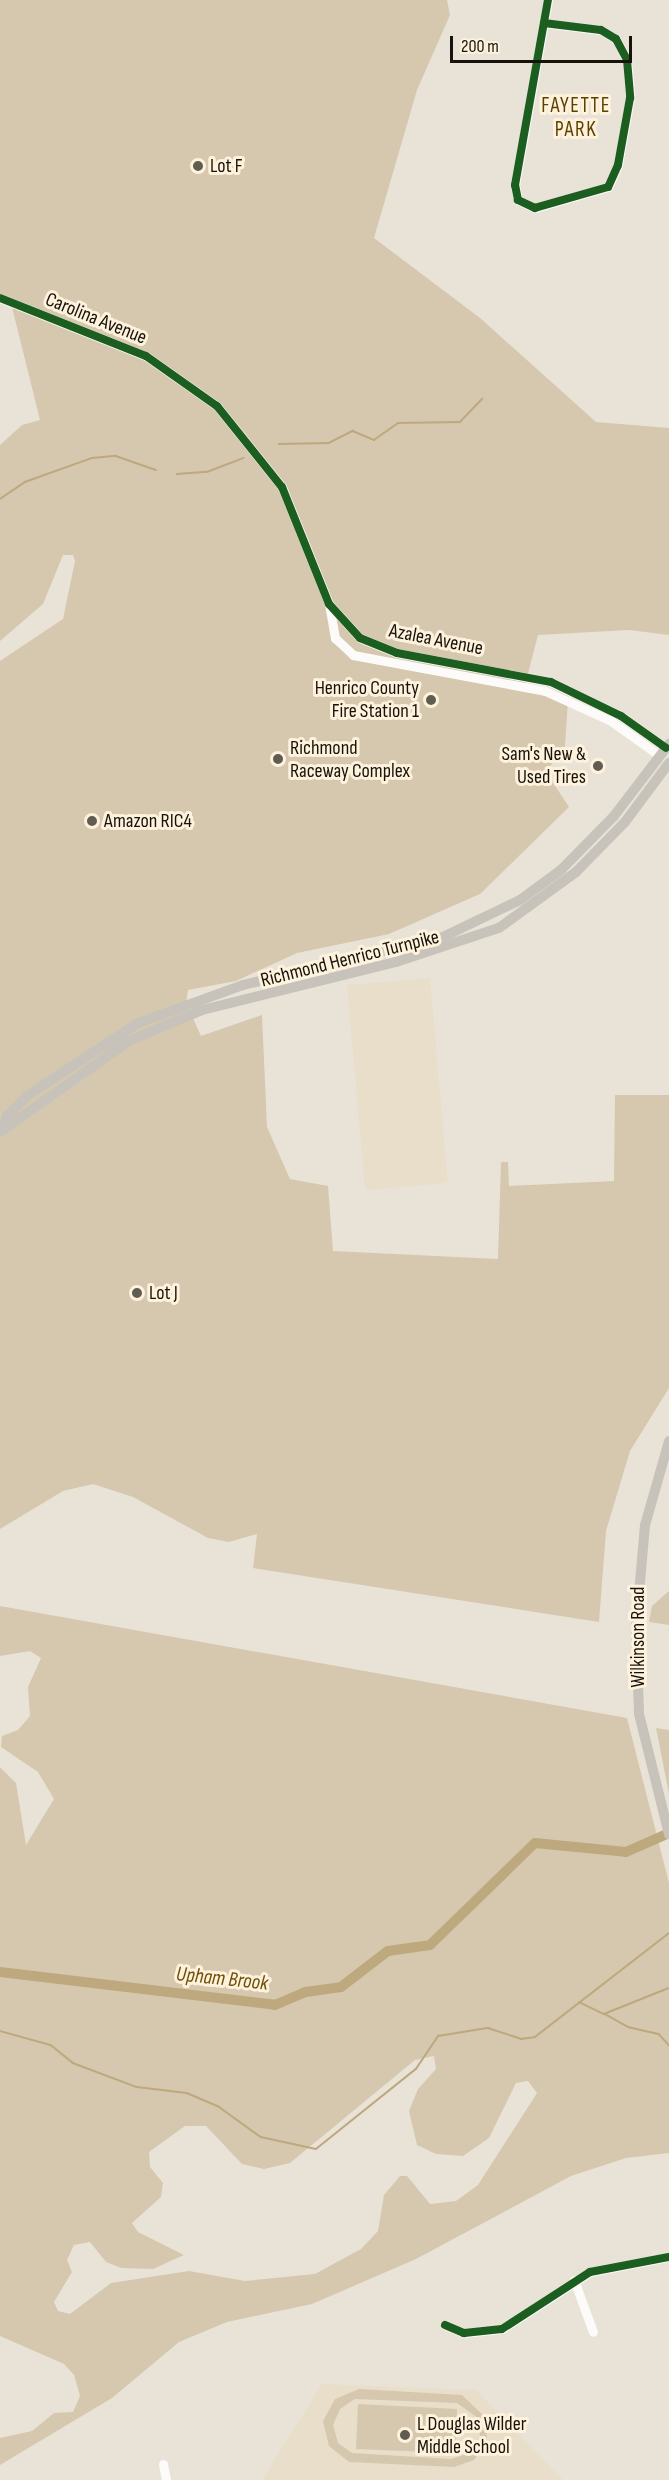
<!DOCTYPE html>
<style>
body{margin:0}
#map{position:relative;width:669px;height:2480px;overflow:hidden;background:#e9e3d7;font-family:"Sofia Sans Condensed",sans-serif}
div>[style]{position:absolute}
.built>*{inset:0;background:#e9dec9}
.green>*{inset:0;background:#d5c8ae}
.stream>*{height:1.5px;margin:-0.75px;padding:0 0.75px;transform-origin:0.75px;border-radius:0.75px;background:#bea87d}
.river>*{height:10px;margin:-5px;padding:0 5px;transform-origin:5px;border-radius:5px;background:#bea87d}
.minor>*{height:9px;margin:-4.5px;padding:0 4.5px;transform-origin:4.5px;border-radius:4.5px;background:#fcfbf9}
.major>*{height:10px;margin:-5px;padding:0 5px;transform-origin:5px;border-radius:5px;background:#c7c3bb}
.cycleway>*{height:8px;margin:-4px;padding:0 4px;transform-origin:4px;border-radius:4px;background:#1b5e20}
.dots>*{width:16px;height:16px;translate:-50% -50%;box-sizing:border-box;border:3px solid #fff2dd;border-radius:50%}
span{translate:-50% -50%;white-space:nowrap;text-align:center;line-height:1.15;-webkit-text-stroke:6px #fff2dd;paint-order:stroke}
.poi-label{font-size:20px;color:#17130b}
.left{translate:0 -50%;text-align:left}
.right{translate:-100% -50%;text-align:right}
.street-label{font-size:20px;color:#17130b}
.neighbourhood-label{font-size:21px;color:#5b4101;letter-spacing:1.5px}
.water-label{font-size:21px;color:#6c4e06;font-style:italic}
.scale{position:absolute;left:450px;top:36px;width:182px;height:27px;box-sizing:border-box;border:3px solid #17130b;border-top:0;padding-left:8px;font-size:18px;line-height:21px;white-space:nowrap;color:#17130b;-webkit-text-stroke:4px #fff2dd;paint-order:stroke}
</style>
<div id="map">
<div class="built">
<i style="clip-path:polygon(430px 978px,448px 1183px,365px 1190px,347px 985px)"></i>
<i style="clip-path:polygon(322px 2384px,476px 2390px,563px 2480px,262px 2480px)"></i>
</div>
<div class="green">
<i style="clip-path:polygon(0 0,447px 0,450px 15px,417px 90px,374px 238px,480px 318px,596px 422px,669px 428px,669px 635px,629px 630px,538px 635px,525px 685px,568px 700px,565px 746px,546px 772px,569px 807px,480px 894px,389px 934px,297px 953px,236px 981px,188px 990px,186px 1003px,201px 1036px,262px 1015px,267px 1127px,290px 1179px,328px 1186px,333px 1251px,498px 1259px,501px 1162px,508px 1162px,509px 1186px,614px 1181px,615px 1095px,669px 1095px,669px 1388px,630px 1451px,606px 1531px,599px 1622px,253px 1568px,257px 1534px,229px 1542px,208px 1538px,133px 1497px,93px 1484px,63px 1491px,0 1529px,0 661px,63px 619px,75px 561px,73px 555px,63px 555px,43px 604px,0 641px,0 445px,22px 425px,40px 420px,11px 303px,0 298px)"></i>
<i style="clip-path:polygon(669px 1591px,669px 1625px,649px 1622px,652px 1606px)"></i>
<i style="clip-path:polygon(evenodd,0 1606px,627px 1718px,669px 1883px,669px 2153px,626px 2158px,571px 2176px,416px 2259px,312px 2304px,227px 2322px,179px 2342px,112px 2398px,0 2465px,0 2438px,32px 2431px,54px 2413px,73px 2412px,80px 2396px,74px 2375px,64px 2364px,0 2336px,0 1767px,16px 1783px,26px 1845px,54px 1799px,38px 1772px,1px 1747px,2px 1736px,18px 1730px,30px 1716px,28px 1687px,41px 1658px,30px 1651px,0 1656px,0 1606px,434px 2056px,436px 2069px,418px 2089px,409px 2111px,417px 2145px,436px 2154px,463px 2156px,489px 2138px,516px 2083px,528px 2081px,537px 2093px,478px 2185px,456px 2201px,430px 2204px,407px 2176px,400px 2176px,384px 2195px,378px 2231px,361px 2249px,315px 2274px,245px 2281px,189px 2271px,111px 2283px,70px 2314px,58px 2311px,54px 2302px,72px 2272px,67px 2260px,74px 2245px,90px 2242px,106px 2262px,121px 2268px,153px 2269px,184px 2255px,138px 2232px,132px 2223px,161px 2197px,163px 2183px,150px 2167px,149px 2152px,185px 2126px,206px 2126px,242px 2164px,264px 2169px,290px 2163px,415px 2060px,434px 2056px)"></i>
<i style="clip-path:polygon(656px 1728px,669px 1730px,669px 1794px)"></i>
<i style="clip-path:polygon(evenodd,359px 2389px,462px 2395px,486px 2418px,487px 2441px,474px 2460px,454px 2467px,349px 2462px,329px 2446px,323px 2421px,335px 2399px,359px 2389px,355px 2399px,457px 2403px,478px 2418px,480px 2437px,470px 2453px,451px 2459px,352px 2453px,338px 2443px,333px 2425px,340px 2409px,355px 2399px)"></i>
<i style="clip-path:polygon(358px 2404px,457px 2409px,455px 2453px,356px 2449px)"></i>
</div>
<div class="stream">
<i style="left:279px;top:444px;width:50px;rotate:-1.1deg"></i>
<i style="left:329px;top:443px;width:27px;rotate:-27deg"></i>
<i style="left:353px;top:431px;width:23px;rotate:23deg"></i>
<i style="left:374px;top:440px;width:29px;rotate:-35deg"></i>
<i style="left:398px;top:423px;width:62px;rotate:-0.9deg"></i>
<i style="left:460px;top:422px;width:32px;rotate:-46deg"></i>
<i style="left:177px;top:474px;width:30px;rotate:-4deg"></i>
<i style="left:207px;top:472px;width:39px;rotate:-21deg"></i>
<i style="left:0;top:499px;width:30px;rotate:-34deg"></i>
<i style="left:25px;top:482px;width:71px;rotate:-19.7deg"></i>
<i style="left:92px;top:458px;width:24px;rotate:-5deg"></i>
<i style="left:116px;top:456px;width:42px;rotate:19.3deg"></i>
<i style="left:579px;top:2002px;width:28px;rotate:26deg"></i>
<i style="left:604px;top:2014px;width:70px;rotate:-21.8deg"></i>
<i style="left:605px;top:2014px;width:26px;rotate:29deg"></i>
<i style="left:628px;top:2027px;width:32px;rotate:13deg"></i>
<i style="left:659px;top:2034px;width:15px;rotate:48deg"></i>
<i style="left:0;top:2031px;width:53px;rotate:15.4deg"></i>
<i style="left:51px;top:2045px;width:28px;rotate:39deg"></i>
<i style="left:73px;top:2063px;width:68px;rotate:20.6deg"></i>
<i style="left:137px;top:2087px;width:50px;rotate:6.8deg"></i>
<i style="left:187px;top:2093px;width:34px;rotate:23deg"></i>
<i style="left:218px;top:2106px;width:53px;rotate:35.8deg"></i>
<i style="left:261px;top:2137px;width:56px;rotate:12.3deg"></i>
<i style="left:316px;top:2149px;width:128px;rotate:-38.7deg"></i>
<i style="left:416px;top:2069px;width:40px;rotate:-56deg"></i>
<i style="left:438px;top:2036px;width:51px;rotate:-9.1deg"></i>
<i style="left:488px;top:2028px;width:35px;rotate:18deg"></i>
<i style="left:521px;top:2039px;width:14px;rotate:-8deg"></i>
<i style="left:535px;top:2037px;width:170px;rotate:-37.8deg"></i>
</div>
<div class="river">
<i style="left:0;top:1972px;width:277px;rotate:6.8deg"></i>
<i style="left:275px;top:2005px;width:34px;rotate:-23deg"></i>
<i style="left:306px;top:1992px;width:35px;rotate:-8deg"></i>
<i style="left:341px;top:1987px;width:59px;rotate:-37.5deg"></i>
<i style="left:388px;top:1951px;width:42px;rotate:-8.1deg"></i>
<i style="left:430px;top:1945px;width:146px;rotate:-44.2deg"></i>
<i style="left:535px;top:1843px;width:91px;rotate:5.6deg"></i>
<i style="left:626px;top:1852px;width:47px;rotate:-23.8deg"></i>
</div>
<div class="minor">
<i style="left:544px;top:23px;width:57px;rotate:7deg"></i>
<i style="left:601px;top:30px;width:17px;rotate:31deg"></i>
<i style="left:616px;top:39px;width:24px;rotate:62deg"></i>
<i style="left:627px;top:60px;width:38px;rotate:85deg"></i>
<i style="left:630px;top:98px;width:68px;rotate:100.2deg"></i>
<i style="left:618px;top:165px;width:24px;rotate:114deg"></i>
<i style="left:608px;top:187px;width:76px;rotate:164deg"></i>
<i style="left:535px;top:208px;width:19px;rotate:-155deg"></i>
<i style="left:518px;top:200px;width:15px;rotate:-101deg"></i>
<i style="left:515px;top:185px;width:188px;rotate:-79.9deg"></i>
<i style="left:0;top:298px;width:157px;rotate:21.7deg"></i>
<i style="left:146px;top:356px;width:87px;rotate:35.2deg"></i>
<i style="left:217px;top:406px;width:104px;rotate:51.3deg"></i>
<i style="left:282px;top:487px;width:126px;rotate:68.1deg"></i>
<i style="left:329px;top:604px;width:46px;rotate:47.6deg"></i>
<i style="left:360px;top:638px;width:40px;rotate:22deg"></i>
<i style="left:397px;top:653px;width:157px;rotate:10.7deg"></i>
<i style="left:551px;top:682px;width:78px;rotate:25.9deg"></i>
<i style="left:621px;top:716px;width:55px;rotate:35.4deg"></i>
<i style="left:329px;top:604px;width:35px;rotate:80deg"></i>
<i style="left:335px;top:638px;width:25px;rotate:43deg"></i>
<i style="left:353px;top:655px;width:195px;rotate:10.6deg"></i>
<i style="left:545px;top:691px;width:72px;rotate:24.4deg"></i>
<i style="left:611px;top:721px;width:60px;rotate:35.5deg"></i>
<i style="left:574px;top:2280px;width:55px;rotate:69.9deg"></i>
<i style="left:445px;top:2325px;width:21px;rotate:23deg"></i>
<i style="left:464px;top:2333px;width:38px;rotate:-6deg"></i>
<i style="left:502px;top:2329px;width:105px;rotate:-32.9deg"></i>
<i style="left:590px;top:2272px;width:80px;rotate:-10.8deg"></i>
<i style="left:163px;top:2464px;width:16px;rotate:79deg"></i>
</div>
<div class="major">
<i style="left:3px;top:1130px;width:15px;rotate:-74deg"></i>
<i style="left:7px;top:1116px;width:28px;rotate:-45deg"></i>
<i style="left:27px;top:1096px;width:133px;rotate:-33.3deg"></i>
<i style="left:138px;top:1023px;width:112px;rotate:-19.9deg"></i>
<i style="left:243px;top:985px;width:206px;rotate:-13.5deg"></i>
<i style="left:443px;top:937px;width:85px;rotate:-25.7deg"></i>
<i style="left:520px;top:900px;width:51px;rotate:-36.2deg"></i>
<i style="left:561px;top:870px;width:76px;rotate:-45.5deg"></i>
<i style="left:614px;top:816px;width:91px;rotate:-52.6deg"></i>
<i style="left:0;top:1132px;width:158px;rotate:-35.2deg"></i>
<i style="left:129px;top:1041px;width:79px;rotate:-23deg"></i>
<i style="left:202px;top:1010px;width:200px;rotate:-13.9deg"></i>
<i style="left:396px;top:962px;width:108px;rotate:-18.3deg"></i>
<i style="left:499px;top:928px;width:95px;rotate:-36deg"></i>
<i style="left:576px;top:872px;width:70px;rotate:-45.6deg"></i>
<i style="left:625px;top:822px;width:74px;rotate:-53.3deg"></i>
<i style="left:669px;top:1441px;width:87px;rotate:105.9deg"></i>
<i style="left:645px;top:1525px;width:102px;rotate:95deg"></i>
<i style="left:636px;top:1627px;width:87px;rotate:88deg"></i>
<i style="left:639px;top:1714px;width:124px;rotate:76deg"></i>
</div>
<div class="cycleway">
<i style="left:544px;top:23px;width:57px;rotate:7deg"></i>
<i style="left:601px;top:30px;width:17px;rotate:31deg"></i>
<i style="left:616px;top:39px;width:24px;rotate:62deg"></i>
<i style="left:627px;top:60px;width:38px;rotate:85deg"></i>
<i style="left:630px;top:98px;width:68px;rotate:100.2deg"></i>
<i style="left:618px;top:165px;width:24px;rotate:114deg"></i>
<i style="left:608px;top:187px;width:76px;rotate:164deg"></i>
<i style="left:535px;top:208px;width:19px;rotate:-155deg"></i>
<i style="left:518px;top:200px;width:15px;rotate:-101deg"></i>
<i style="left:515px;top:185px;width:188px;rotate:-79.9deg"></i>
<i style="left:0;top:298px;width:157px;rotate:21.7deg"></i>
<i style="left:146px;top:356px;width:87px;rotate:35.2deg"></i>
<i style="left:217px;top:406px;width:104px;rotate:51.3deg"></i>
<i style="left:282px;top:487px;width:126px;rotate:68.1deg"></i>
<i style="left:329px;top:604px;width:46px;rotate:47.6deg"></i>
<i style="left:360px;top:638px;width:40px;rotate:22deg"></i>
<i style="left:397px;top:653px;width:157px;rotate:10.7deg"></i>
<i style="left:551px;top:682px;width:78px;rotate:25.9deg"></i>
<i style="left:621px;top:716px;width:55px;rotate:35.4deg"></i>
<i style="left:445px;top:2325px;width:21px;rotate:23deg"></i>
<i style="left:464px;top:2333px;width:38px;rotate:-6deg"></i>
<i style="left:502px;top:2329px;width:105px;rotate:-32.9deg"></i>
<i style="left:590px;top:2272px;width:80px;rotate:-10.8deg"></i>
</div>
<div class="dots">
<i style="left:198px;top:166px;background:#605c52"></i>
<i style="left:431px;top:700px;background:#605c52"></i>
<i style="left:278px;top:759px;background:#605c52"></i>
<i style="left:598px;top:766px;background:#605c52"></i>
<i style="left:92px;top:821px;background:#605c52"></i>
<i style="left:137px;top:1293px;background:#605c52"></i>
<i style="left:405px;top:2435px;background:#605c52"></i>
</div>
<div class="poi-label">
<span class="left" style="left:210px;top:166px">Lot F</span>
<span class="right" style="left:419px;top:700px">Henrico County<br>Fire Station 1</span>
<span class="left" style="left:290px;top:760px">Richmond<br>Raceway Complex</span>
<span class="right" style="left:586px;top:766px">Sam's New &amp;<br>Used Tires</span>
<span class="left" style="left:104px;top:821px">Amazon RIC4</span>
<span class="left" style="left:149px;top:1293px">Lot J</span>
<span class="left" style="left:417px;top:2436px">L Douglas Wilder<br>Middle School</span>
</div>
<div class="street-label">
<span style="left:96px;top:319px;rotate:22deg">Carolina Avenue</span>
<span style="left:436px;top:640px;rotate:11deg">Azalea Avenue</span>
<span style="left:350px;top:959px;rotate:-14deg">Richmond Henrico Turnpike</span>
<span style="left:638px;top:1637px;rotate:-90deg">Wilkinson Road</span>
</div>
<div class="neighbourhood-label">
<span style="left:576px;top:118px">FAYETTE<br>PARK</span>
</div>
<div class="water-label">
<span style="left:222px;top:1979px;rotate:6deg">Upham Brook</span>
</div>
<div class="scale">200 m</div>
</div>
